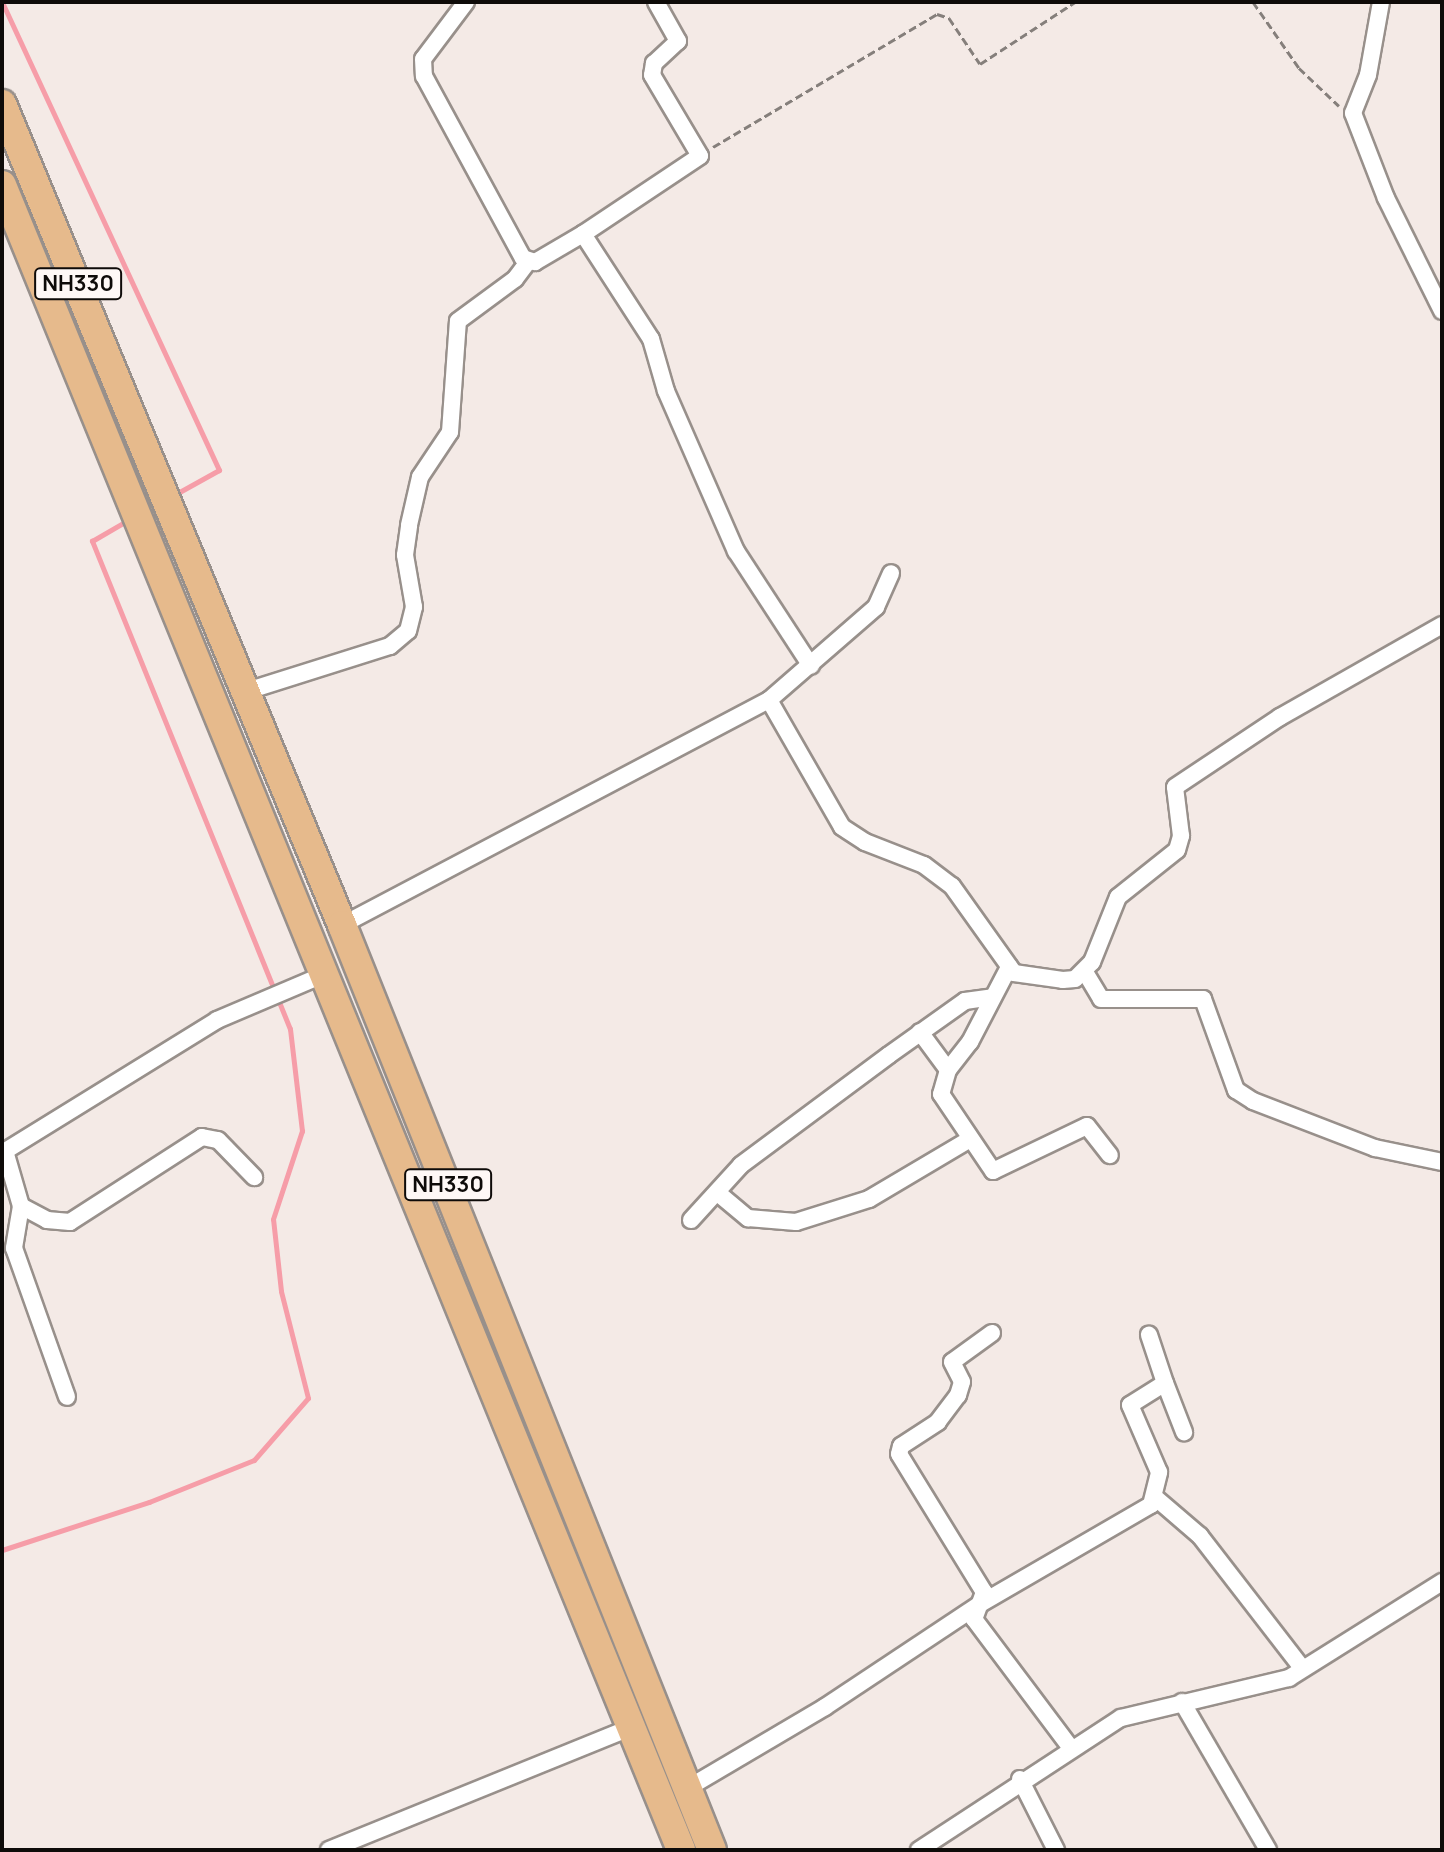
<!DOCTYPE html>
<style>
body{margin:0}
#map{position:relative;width:1444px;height:1852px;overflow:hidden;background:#f4eae6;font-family:Manrope,sans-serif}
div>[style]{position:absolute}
.stream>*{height:5px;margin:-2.5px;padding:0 2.5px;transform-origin:2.5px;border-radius:2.5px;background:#f69da8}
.path>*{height:3px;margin-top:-1.5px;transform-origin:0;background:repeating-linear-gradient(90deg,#857f7b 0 8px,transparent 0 12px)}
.roads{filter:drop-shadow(2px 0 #98908b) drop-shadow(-2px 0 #98908b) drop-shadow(0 2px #98908b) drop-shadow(0 -2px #98908b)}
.minor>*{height:16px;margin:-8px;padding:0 8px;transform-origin:8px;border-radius:8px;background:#fff}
.trunk>*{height:28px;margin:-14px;padding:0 14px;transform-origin:14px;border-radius:14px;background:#e6ba8c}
span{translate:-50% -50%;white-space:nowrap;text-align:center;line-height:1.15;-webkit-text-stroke:8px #fef8f6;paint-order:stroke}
.shield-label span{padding:2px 6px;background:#fef8f6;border:2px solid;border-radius:6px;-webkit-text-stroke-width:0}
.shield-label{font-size:22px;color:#0e0b09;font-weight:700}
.frame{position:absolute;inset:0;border:4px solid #0e0b09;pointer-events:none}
</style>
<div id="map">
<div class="stream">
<i style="left:2px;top:2px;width:516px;rotate:65.12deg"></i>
<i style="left:219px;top:470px;width:51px;rotate:150.9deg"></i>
<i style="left:2px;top:1550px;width:155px;rotate:-18.1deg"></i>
<i style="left:149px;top:1502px;width:113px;rotate:-21.8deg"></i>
<i style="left:254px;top:1460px;width:82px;rotate:-48.9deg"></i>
<i style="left:308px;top:1398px;width:110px;rotate:-104.2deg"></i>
<i style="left:281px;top:1291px;width:72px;rotate:-96.3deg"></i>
<i style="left:273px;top:1219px;width:93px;rotate:-71.8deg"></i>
<i style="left:302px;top:1131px;width:103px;rotate:-96.7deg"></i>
<i style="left:290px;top:1029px;width:527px;rotate:-112.08deg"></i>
<i style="left:92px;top:541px;width:44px;rotate:-30.1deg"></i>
</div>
<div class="path">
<i style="left:1253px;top:2px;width:80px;rotate:55.1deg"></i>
<i style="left:1299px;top:68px;width:55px;rotate:43.5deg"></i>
<i style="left:713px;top:147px;width:261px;rotate:-30.7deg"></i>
<i style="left:937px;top:14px;width:13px;rotate:18deg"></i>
<i style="left:949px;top:18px;width:55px;rotate:56deg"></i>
<i style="left:980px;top:64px;width:113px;rotate:-33.1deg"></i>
</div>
<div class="roads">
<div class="minor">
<i style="left:466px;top:2px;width:71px;rotate:127deg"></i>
<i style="left:423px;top:59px;width:17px;rotate:87deg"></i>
<i style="left:424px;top:76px;width:207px;rotate:61.5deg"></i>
<i style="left:523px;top:258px;width:13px;rotate:18deg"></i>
<i style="left:535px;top:262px;width:56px;rotate:-30.3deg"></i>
<i style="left:656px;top:2px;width:45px;rotate:60.6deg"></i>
<i style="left:678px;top:41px;width:33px;rotate:137deg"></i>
<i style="left:654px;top:63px;width:12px;rotate:99deg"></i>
<i style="left:652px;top:75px;width:94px;rotate:59.3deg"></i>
<i style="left:700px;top:156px;width:141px;rotate:146.3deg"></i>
<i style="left:583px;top:234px;width:125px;rotate:57.1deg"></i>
<i style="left:651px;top:339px;width:54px;rotate:73.9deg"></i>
<i style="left:666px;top:391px;width:175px;rotate:66.4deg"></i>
<i style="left:736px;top:551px;width:137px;rotate:56.9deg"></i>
<i style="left:1381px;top:2px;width:74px;rotate:100.1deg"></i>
<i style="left:1368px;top:75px;width:41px;rotate:111.5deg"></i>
<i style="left:1353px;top:113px;width:91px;rotate:68.8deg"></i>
<i style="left:1386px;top:198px;width:126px;rotate:63.6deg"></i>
<i style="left:247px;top:691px;width:150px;rotate:-17.5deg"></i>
<i style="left:390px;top:646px;width:23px;rotate:-40deg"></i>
<i style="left:408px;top:631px;width:25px;rotate:-76deg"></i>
<i style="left:414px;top:607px;width:53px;rotate:-99.8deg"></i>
<i style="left:405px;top:555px;width:30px;rotate:-82deg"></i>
<i style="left:409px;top:525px;width:49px;rotate:-77.1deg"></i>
<i style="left:420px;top:477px;width:54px;rotate:-56.3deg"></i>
<i style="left:450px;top:432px;width:111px;rotate:-85.9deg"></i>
<i style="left:458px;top:321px;width:71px;rotate:-36.4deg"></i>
<i style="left:515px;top:279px;width:21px;rotate:-53deg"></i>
<i style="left:769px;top:700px;width:146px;rotate:60.1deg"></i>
<i style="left:842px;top:827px;width:27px;rotate:33deg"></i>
<i style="left:865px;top:842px;width:63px;rotate:21.3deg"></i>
<i style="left:924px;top:865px;width:35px;rotate:37deg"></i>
<i style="left:952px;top:886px;width:107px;rotate:54.5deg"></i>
<i style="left:1014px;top:973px;width:49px;rotate:8.1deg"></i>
<i style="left:1063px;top:980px;width:12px;rotate:-5deg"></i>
<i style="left:1075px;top:979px;width:24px;rotate:-45deg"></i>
<i style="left:1092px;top:962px;width:70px;rotate:-68.2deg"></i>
<i style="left:1118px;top:897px;width:75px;rotate:-38.5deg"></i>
<i style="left:1177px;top:850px;width:15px;rotate:-74deg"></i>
<i style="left:1181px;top:836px;width:49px;rotate:-97deg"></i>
<i style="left:1175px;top:787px;width:126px;rotate:-33.7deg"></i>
<i style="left:1280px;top:717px;width:186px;rotate:-29.6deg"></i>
<i style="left:342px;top:925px;width:483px;rotate:-27.8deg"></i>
<i style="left:769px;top:700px;width:142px;rotate:-41deg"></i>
<i style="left:876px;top:607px;width:37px;rotate:-66deg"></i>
<i style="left:1085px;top:972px;width:31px;rotate:59deg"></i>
<i style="left:1101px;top:999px;width:102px"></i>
<i style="left:1203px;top:999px;width:97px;rotate:70.1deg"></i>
<i style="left:1236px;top:1090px;width:20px;rotate:33deg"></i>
<i style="left:1253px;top:1101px;width:131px;rotate:21.1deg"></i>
<i style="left:1375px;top:1148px;width:68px;rotate:11.8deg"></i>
<i style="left:920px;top:1032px;width:47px;rotate:53.6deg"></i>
<i style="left:948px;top:1070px;width:25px;rotate:106deg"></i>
<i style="left:941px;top:1094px;width:93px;rotate:56deg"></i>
<i style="left:993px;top:1171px;width:104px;rotate:-25.6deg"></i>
<i style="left:1087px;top:1126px;width:37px;rotate:52deg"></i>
<i style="left:948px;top:1070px;width:36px;rotate:-52deg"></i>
<i style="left:970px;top:1042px;width:85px;rotate:-62.5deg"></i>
<i style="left:5px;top:1151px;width:57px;rotate:73.8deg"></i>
<i style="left:21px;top:1206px;width:43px;rotate:99.5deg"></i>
<i style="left:14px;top:1248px;width:158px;rotate:70.4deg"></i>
<i style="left:2px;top:1153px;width:253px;rotate:-31.7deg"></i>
<i style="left:217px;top:1020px;width:115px;rotate:-23deg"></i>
<i style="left:719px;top:1194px;width:38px;rotate:40deg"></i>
<i style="left:748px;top:1218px;width:48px;rotate:4.8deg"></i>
<i style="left:796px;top:1222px;width:77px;rotate:-17.5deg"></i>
<i style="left:869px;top:1199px;width:117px;rotate:-30.7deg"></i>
<i style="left:21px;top:1206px;width:30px;rotate:28deg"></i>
<i style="left:47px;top:1220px;width:23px;rotate:5deg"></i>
<i style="left:70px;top:1222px;width:157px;rotate:-32.8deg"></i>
<i style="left:202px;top:1137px;width:16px;rotate:11deg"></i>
<i style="left:218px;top:1140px;width:52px;rotate:45.8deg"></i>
<i style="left:691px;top:1220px;width:74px;rotate:-47.7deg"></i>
<i style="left:741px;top:1165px;width:184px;rotate:-36.6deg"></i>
<i style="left:889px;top:1055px;width:93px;rotate:-35.4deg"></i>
<i style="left:965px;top:1001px;width:28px;rotate:-8deg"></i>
<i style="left:992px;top:1333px;width:49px;rotate:144.1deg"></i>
<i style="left:952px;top:1362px;width:22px;rotate:63deg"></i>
<i style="left:962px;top:1382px;width:14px;rotate:107deg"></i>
<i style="left:958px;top:1395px;width:34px;rotate:127deg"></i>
<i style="left:938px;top:1422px;width:44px;rotate:147deg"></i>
<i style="left:901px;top:1446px;width:8px;rotate:104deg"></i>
<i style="left:899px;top:1454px;width:162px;rotate:58.4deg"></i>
<i style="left:984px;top:1592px;width:29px;rotate:110deg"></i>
<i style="left:974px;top:1619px;width:161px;rotate:53.1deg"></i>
<i style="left:1165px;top:1383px;width:53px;rotate:68.8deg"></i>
<i style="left:1157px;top:1499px;width:57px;rotate:40.7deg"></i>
<i style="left:1200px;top:1536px;width:167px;rotate:52.3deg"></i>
<i style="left:1182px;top:1702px;width:171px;rotate:59.8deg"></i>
<i style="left:1020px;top:1779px;width:80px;rotate:63.1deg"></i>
<i style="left:686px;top:1789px;width:161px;rotate:-30.5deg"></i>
<i style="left:825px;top:1707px;width:186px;rotate:-33.6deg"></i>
<i style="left:980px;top:1604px;width:198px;rotate:-30.1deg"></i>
<i style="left:1151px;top:1505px;width:34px;rotate:-76deg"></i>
<i style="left:1159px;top:1472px;width:73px;rotate:-113.4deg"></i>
<i style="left:1130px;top:1405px;width:41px;rotate:-32.2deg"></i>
<i style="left:1165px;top:1383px;width:51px;rotate:-108.4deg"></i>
<i style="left:329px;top:1850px;width:327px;rotate:-22.1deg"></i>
<i style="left:919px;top:1850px;width:241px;rotate:-33.2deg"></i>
<i style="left:1121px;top:1718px;width:173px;rotate:-13.4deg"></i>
<i style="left:1289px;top:1678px;width:181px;rotate:-32.1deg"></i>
</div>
<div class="trunk">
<i style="left:2px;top:104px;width:889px;rotate:67.5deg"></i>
<i style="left:342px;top:925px;width:996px;rotate:68.2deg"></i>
<i style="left:2px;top:185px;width:1798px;rotate:67.81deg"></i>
</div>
</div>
<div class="shield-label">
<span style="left:78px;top:284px">NH330</span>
<span style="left:448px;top:1185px">NH330</span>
</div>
<div class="frame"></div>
</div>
